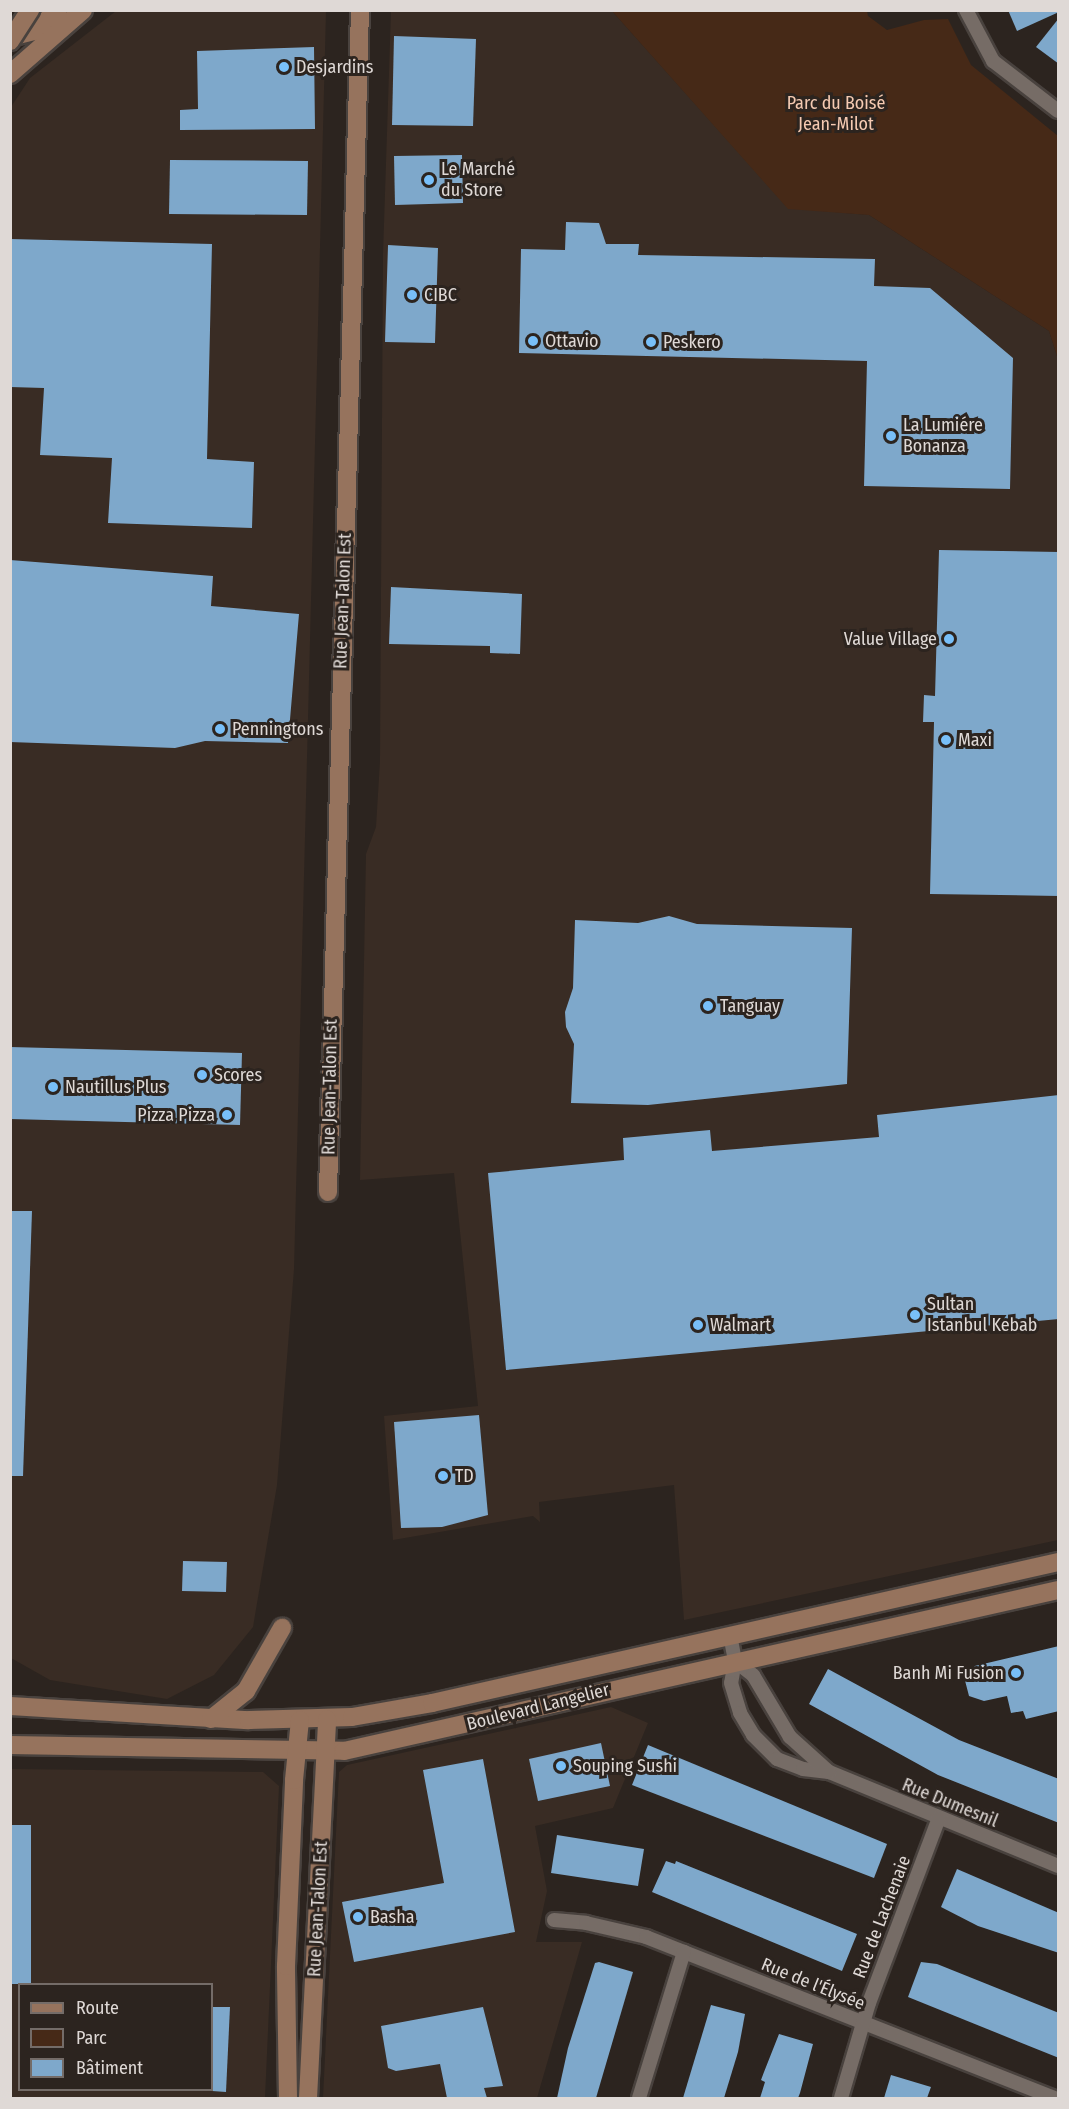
<!DOCTYPE html>
<meta charset="utf-8">
<style>
body{margin:0}
#map{position:relative;width:1069px;height:2109px;overflow:hidden;background:#2c241f;font-family:"Fira Sans Condensed",sans-serif}
div>[style]{position:absolute}
.built>*{inset:0;background:#392c24}
.green>*{inset:0;background:#462917}
.building>*{inset:0;background:#7ea8cb}
.roads{filter:drop-shadow(2px 0 #49423e) drop-shadow(-2px 0 #49423e) drop-shadow(0 2px #49423e) drop-shadow(0 -2px #49423e)}
.street>*{height:14px;margin:-7px;padding:0 7px;transform-origin:7px;border-radius:7px;background:#766c66}
.secondary>*{height:18px;margin:-9px;padding:0 9px;transform-origin:9px;border-radius:9px;background:#96735d}
.bridges{filter:drop-shadow(2px 0 #49423e) drop-shadow(-2px 0 #49423e) drop-shadow(0 2px #49423e) drop-shadow(0 -2px #49423e)}
.secondary-bridge>*{height:18px;margin:-9px;padding:0 9px;transform-origin:9px;border-radius:9px;background:#96735d}
.dots>*{width:16px;height:16px;translate:-50% -50%;box-sizing:border-box;border:3px solid #2c241f;border-radius:50%}
span{translate:-50% -50%;white-space:nowrap;text-align:center;line-height:1.15;-webkit-text-stroke:6px #2c241f;paint-order:stroke}
.poi-label{font-size:18px;color:#dfd9d6}
.left{translate:0 -50%;text-align:left}
.right{translate:-100% -50%;text-align:right}
.park-label{font-size:18px;color:#f5cab2}
.street-label{font-size:18px;color:#dfd9d6}
.frame{position:absolute;inset:0;border:12px solid #dfd9d6;pointer-events:none}
.legend{position:absolute;left:18px;top:1983px;width:195px;height:108px;box-sizing:border-box;background:#2c241f;border:2px solid #746c68;margin:0;padding:8px 10px;list-style:none;font-size:18px;color:#dfd9d6}
.legend li{display:flex;align-items:center;gap:12px;height:30px}
.legend b{width:30px;border:2px solid #746c68}
</style>
<div id="map">
<div class="built">
<i style="clip-path:polygon(116px 11px,326px 11px,294px 1269px,277px 1485px,253px 1627px,214px 1675px,167px 1699px,50px 1680px,11px 1658px,11px 107px,30px 78px)"></i>
<i style="clip-path:polygon(391px 11px,612px 11px,788px 208px,869px 215px,1049px 331px,1058px 359px,1058px 1540px,684px 1620px,674px 1485px,539px 1502px,540px 1522px,533px 1516px,393px 1540px,384px 1416px,478px 1406px,454px 1173px,360px 1180px,366px 854px,376px 827px,380px 761px,383px 254px)"></i>
<i style="clip-path:polygon(611px 1707px,648px 1723px,613px 1808px,535px 1826px,547px 1891px,536px 1942px,582px 1942px,537px 2098px,323px 2098px,339px 1772px,347px 1765px)"></i>
<i style="clip-path:polygon(evenodd,11px 1769px,263px 1772px,279px 1786px,265px 2098px,11px 2097px,11px 1769px,20px 1984px,212px 1984px,212px 2090px,20px 2090px,20px 1984px)"></i>
</div>
<div class="green">
<i style="clip-path:polygon(612px 11px,867px 11px,868px 16px,887px 30px,924px 20px,948px 19px,971px 65px,1058px 136px,1058px 359px,1049px 331px,869px 215px,788px 209px)"></i>
</div>
<div class="building">
<i style="clip-path:polygon(1008px 10px,1059px 10px,1059px 12px,1017px 31px)"></i>
<i style="clip-path:polygon(1059px 18px,1059px 64px,1036px 47px)"></i>
<i style="clip-path:polygon(394px 36px,476px 39px,473px 126px,392px 125px)"></i>
<i style="clip-path:polygon(314px 47px,315px 129px,180px 130px,180px 110px,198px 109px,197px 51px)"></i>
<i style="clip-path:polygon(462px 155px,463px 203px,395px 205px,394px 156px)"></i>
<i style="clip-path:polygon(170px 160px,308px 161px,307px 215px,169px 214px)"></i>
<i style="clip-path:polygon(566px 222px,599px 223px,606px 244px,639px 244px,638px 255px,875px 259px,874px 286px,930px 288px,1013px 358px,1010px 489px,864px 486px,867px 361px,519px 353px,521px 249px,565px 250px)"></i>
<i style="clip-path:polygon(10px 239px,212px 244px,207px 459px,254px 462px,252px 528px,108px 523px,112px 458px,40px 455px,44px 388px,10px 387px)"></i>
<i style="clip-path:polygon(388px 245px,438px 248px,435px 343px,385px 342px)"></i>
<i style="clip-path:polygon(939px 550px,1059px 552px,1059px 896px,930px 894px,934px 722px,923px 722px,924px 695px,935px 696px)"></i>
<i style="clip-path:polygon(10px 560px,213px 576px,211px 606px,299px 614px,288px 743px,205px 741px,175px 748px,10px 742px)"></i>
<i style="clip-path:polygon(391px 587px,522px 594px,520px 654px,490px 653px,490px 646px,389px 644px)"></i>
<i style="clip-path:polygon(669px 916px,697px 924px,852px 928px,847px 1084px,648px 1105px,571px 1103px,574px 1044px,566px 1027px,565px 1012px,573px 988px,575px 920px,638px 923px)"></i>
<i style="clip-path:polygon(10px 1047px,242px 1053px,240px 1125px,10px 1119px)"></i>
<i style="clip-path:polygon(1059px 1095px,1059px 1319px,506px 1370px,488px 1173px,624px 1160px,623px 1138px,710px 1130px,712px 1151px,879px 1137px,877px 1115px)"></i>
<i style="clip-path:polygon(10px 1211px,32px 1211px,23px 1476px,10px 1476px)"></i>
<i style="clip-path:polygon(479px 1415px,488px 1515px,442px 1527px,401px 1528px,394px 1422px)"></i>
<i style="clip-path:polygon(183px 1561px,227px 1562px,226px 1592px,182px 1591px)"></i>
<i style="clip-path:polygon(1059px 1646px,1059px 1711px,1026px 1719px,1023px 1711px,1011px 1713px,1007px 1696px,984px 1701px,969px 1696px,962px 1669px)"></i>
<i style="clip-path:polygon(828px 1669px,959px 1740px,1059px 1779px,1059px 1823px,938px 1775px,809px 1704px)"></i>
<i style="clip-path:polygon(601px 1743px,610px 1786px,538px 1801px,529px 1759px)"></i>
<i style="clip-path:polygon(648px 1745px,887px 1844px,874px 1878px,632px 1785px)"></i>
<i style="clip-path:polygon(483px 1759px,515px 1932px,354px 1962px,342px 1902px,444px 1883px,423px 1770px)"></i>
<i style="clip-path:polygon(10px 1825px,31px 1825px,31px 1984px,10px 1984px)"></i>
<i style="clip-path:polygon(557px 1835px,644px 1849px,638px 1886px,551px 1873px)"></i>
<i style="clip-path:polygon(666px 1861px,675px 1864px,676px 1861px,857px 1934px,842px 1971px,652px 1892px)"></i>
<i style="clip-path:polygon(957px 1869px,1059px 1913px,1059px 1953px,978px 1926px,941px 1907px)"></i>
<i style="clip-path:polygon(599px 1962px,633px 1972px,596px 2098px,557px 2098px,568px 2048px,595px 1963px)"></i>
<i style="clip-path:polygon(921px 1962px,937px 1964px,1059px 2013px,1059px 2058px,908px 1997px)"></i>
<i style="clip-path:polygon(711px 2005px,745px 2014px,738px 2052px,724px 2098px,683px 2098px)"></i>
<i style="clip-path:polygon(212px 2007px,230px 2007px,226px 2092px,212px 2091px)"></i>
<i style="clip-path:polygon(483px 2007px,503px 2086px,484px 2088px,487px 2098px,447px 2098px,440px 2064px,396px 2071px,388px 2068px,381px 2026px)"></i>
<i style="clip-path:polygon(779px 2034px,813px 2044px,800px 2093px,798px 2098px,760px 2098px,765px 2082px,761px 2080px,764px 2072px)"></i>
<i style="clip-path:polygon(891px 2075px,931px 2087px,927px 2098px,884px 2098px)"></i>
</div>
<div class="roads">
<div class="street">
<i style="left:966px;top:10px;width:58px;rotate:62.1deg"></i>
<i style="left:993px;top:61px;width:82px;rotate:37.6deg"></i>
<i style="left:730px;top:1635px;width:26px;rotate:79deg"></i>
<i style="left:735px;top:1661px;width:22px;rotate:100deg"></i>
<i style="left:731px;top:1683px;width:31px;rotate:73deg"></i>
<i style="left:740px;top:1713px;width:26px;rotate:59deg"></i>
<i style="left:753px;top:1735px;width:34px;rotate:45deg"></i>
<i style="left:777px;top:1759px;width:28px;rotate:21deg"></i>
<i style="left:803px;top:1769px;width:26px;rotate:7deg"></i>
<i style="left:829px;top:1772px;width:248px;rotate:22.3deg"></i>
<i style="left:735px;top:1661px;width:23px;rotate:38deg"></i>
<i style="left:753px;top:1675px;width:72px;rotate:59.2deg"></i>
<i style="left:790px;top:1737px;width:52px;rotate:41.9deg"></i>
<i style="left:554px;top:1920px;width:32px;rotate:5deg"></i>
<i style="left:586px;top:1923px;width:62px;rotate:13.1deg"></i>
<i style="left:646px;top:1937px;width:439px;rotate:21.5deg"></i>
<i style="left:639px;top:2098px;width:153px;rotate:-72.9deg"></i>
<i style="left:841px;top:2098px;width:99px;rotate:-73.6deg"></i>
<i style="left:869px;top:2003px;width:198px;rotate:-69.3deg"></i>
</div>
<div class="secondary">
<i style="left:10px;top:37px;width:25px;rotate:-14deg"></i>
<i style="left:34px;top:31px;width:32px;rotate:-41deg"></i>
<i style="left:10px;top:74px;width:97px;rotate:-41.2deg"></i>
<i style="left:328px;top:1192px;width:1182px;rotate:-88.45deg"></i>
<i style="left:10px;top:1706px;width:239px;rotate:3.4deg"></i>
<i style="left:249px;top:1720px;width:103px;rotate:-1.7deg"></i>
<i style="left:352px;top:1717px;width:81px;rotate:-9.9deg"></i>
<i style="left:432px;top:1703px;width:642px;rotate:-12.69deg"></i>
<i style="left:211px;top:1719px;width:45px;rotate:-38.7deg"></i>
<i style="left:246px;top:1691px;width:73px;rotate:-60.3deg"></i>
<i style="left:10px;top:1745px;width:334px;rotate:1deg"></i>
<i style="left:344px;top:1751px;width:732px;rotate:-12.71deg"></i>
<i style="left:288px;top:2098px;width:132px;rotate:-90.9deg"></i>
<i style="left:286px;top:1966px;width:186px;rotate:-87.5deg"></i>
<i style="left:294px;top:1780px;width:60px;rotate:-84.3deg"></i>
<i style="left:308px;top:2098px;width:379px;rotate:-87.1deg"></i>
</div>
</div>
<div class="bridges">
<div class="secondary-bridge">
<i style="left:10px;top:41px;width:37px;rotate:-57deg"></i>
</div>
</div>
<div class="dots">
<i style="left:284px;top:67px;background:#78bff8"></i>
<i style="left:429px;top:180px;background:#78bff8"></i>
<i style="left:412px;top:295px;background:#78bff8"></i>
<i style="left:533px;top:341px;background:#78bff8"></i>
<i style="left:651px;top:342px;background:#78bff8"></i>
<i style="left:891px;top:436px;background:#78bff8"></i>
<i style="left:949px;top:639px;background:#78bff8"></i>
<i style="left:220px;top:729px;background:#78bff8"></i>
<i style="left:946px;top:740px;background:#78bff8"></i>
<i style="left:708px;top:1006px;background:#78bff8"></i>
<i style="left:202px;top:1075px;background:#78bff8"></i>
<i style="left:53px;top:1087px;background:#78bff8"></i>
<i style="left:227px;top:1115px;background:#78bff8"></i>
<i style="left:915px;top:1315px;background:#78bff8"></i>
<i style="left:698px;top:1325px;background:#78bff8"></i>
<i style="left:443px;top:1476px;background:#78bff8"></i>
<i style="left:1016px;top:1673px;background:#78bff8"></i>
<i style="left:561px;top:1766px;background:#78bff8"></i>
<i style="left:358px;top:1917px;background:#78bff8"></i>
</div>
<div class="poi-label">
<span class="left" style="left:296px;top:67px">Desjardins</span>
<span class="left" style="left:441px;top:180px">Le Marché<br>du Store</span>
<span class="left" style="left:424px;top:295px">CIBC</span>
<span class="left" style="left:545px;top:341px">Ottavio</span>
<span class="left" style="left:663px;top:342px">Peskero</span>
<span class="left" style="left:903px;top:436px">La Lumiére<br>Bonanza</span>
<span class="right" style="left:937px;top:639px">Value Village</span>
<span class="left" style="left:232px;top:729px">Penningtons</span>
<span class="left" style="left:958px;top:740px">Maxi</span>
<span class="left" style="left:720px;top:1006px">Tanguay</span>
<span class="left" style="left:214px;top:1075px">Scores</span>
<span class="left" style="left:65px;top:1087px">Nautillus Plus</span>
<span class="right" style="left:215px;top:1115px">Pizza Pizza</span>
<span class="left" style="left:927px;top:1315px">Sultan<br>Istanbul Kebab</span>
<span class="left" style="left:710px;top:1325px">Walmart</span>
<span class="left" style="left:455px;top:1476px">TD</span>
<span class="right" style="left:1004px;top:1673px">Banh Mi Fusion</span>
<span class="left" style="left:573px;top:1766px">Souping Sushi</span>
<span class="left" style="left:370px;top:1917px">Basha</span>
</div>
<div class="park-label">
<span style="left:836px;top:114px">Parc du Boisé<br>Jean-Milot</span>
</div>
<div class="street-label">
<span style="left:343px;top:601px;rotate:-88deg">Rue Jean-Talon Est</span>
<span style="left:330px;top:1087px;rotate:-89deg">Rue Jean-Talon Est</span>
<span style="left:538px;top:1707px;rotate:-14deg">Boulevard Langelier</span>
<span style="left:950px;top:1803px;rotate:22deg">Rue Dumesnil</span>
<span style="left:318px;top:1909px;rotate:-87deg">Rue Jean-Talon Est</span>
<span style="left:882px;top:1917px;rotate:-69deg">Rue de Lachenaie</span>
<span style="left:813px;top:1984px;rotate:22deg">Rue de l'Élysée</span>
</div>
<div class="frame"></div>
<ul class="legend">
<li><b style="height:8px;background:#96735d"></b>Route</li>
<li><b style="height:16px;background:#462917"></b>Parc</li>
<li><b style="height:16px;background:#7ea8cb"></b>Bâtiment</li>
</ul>
</div>
